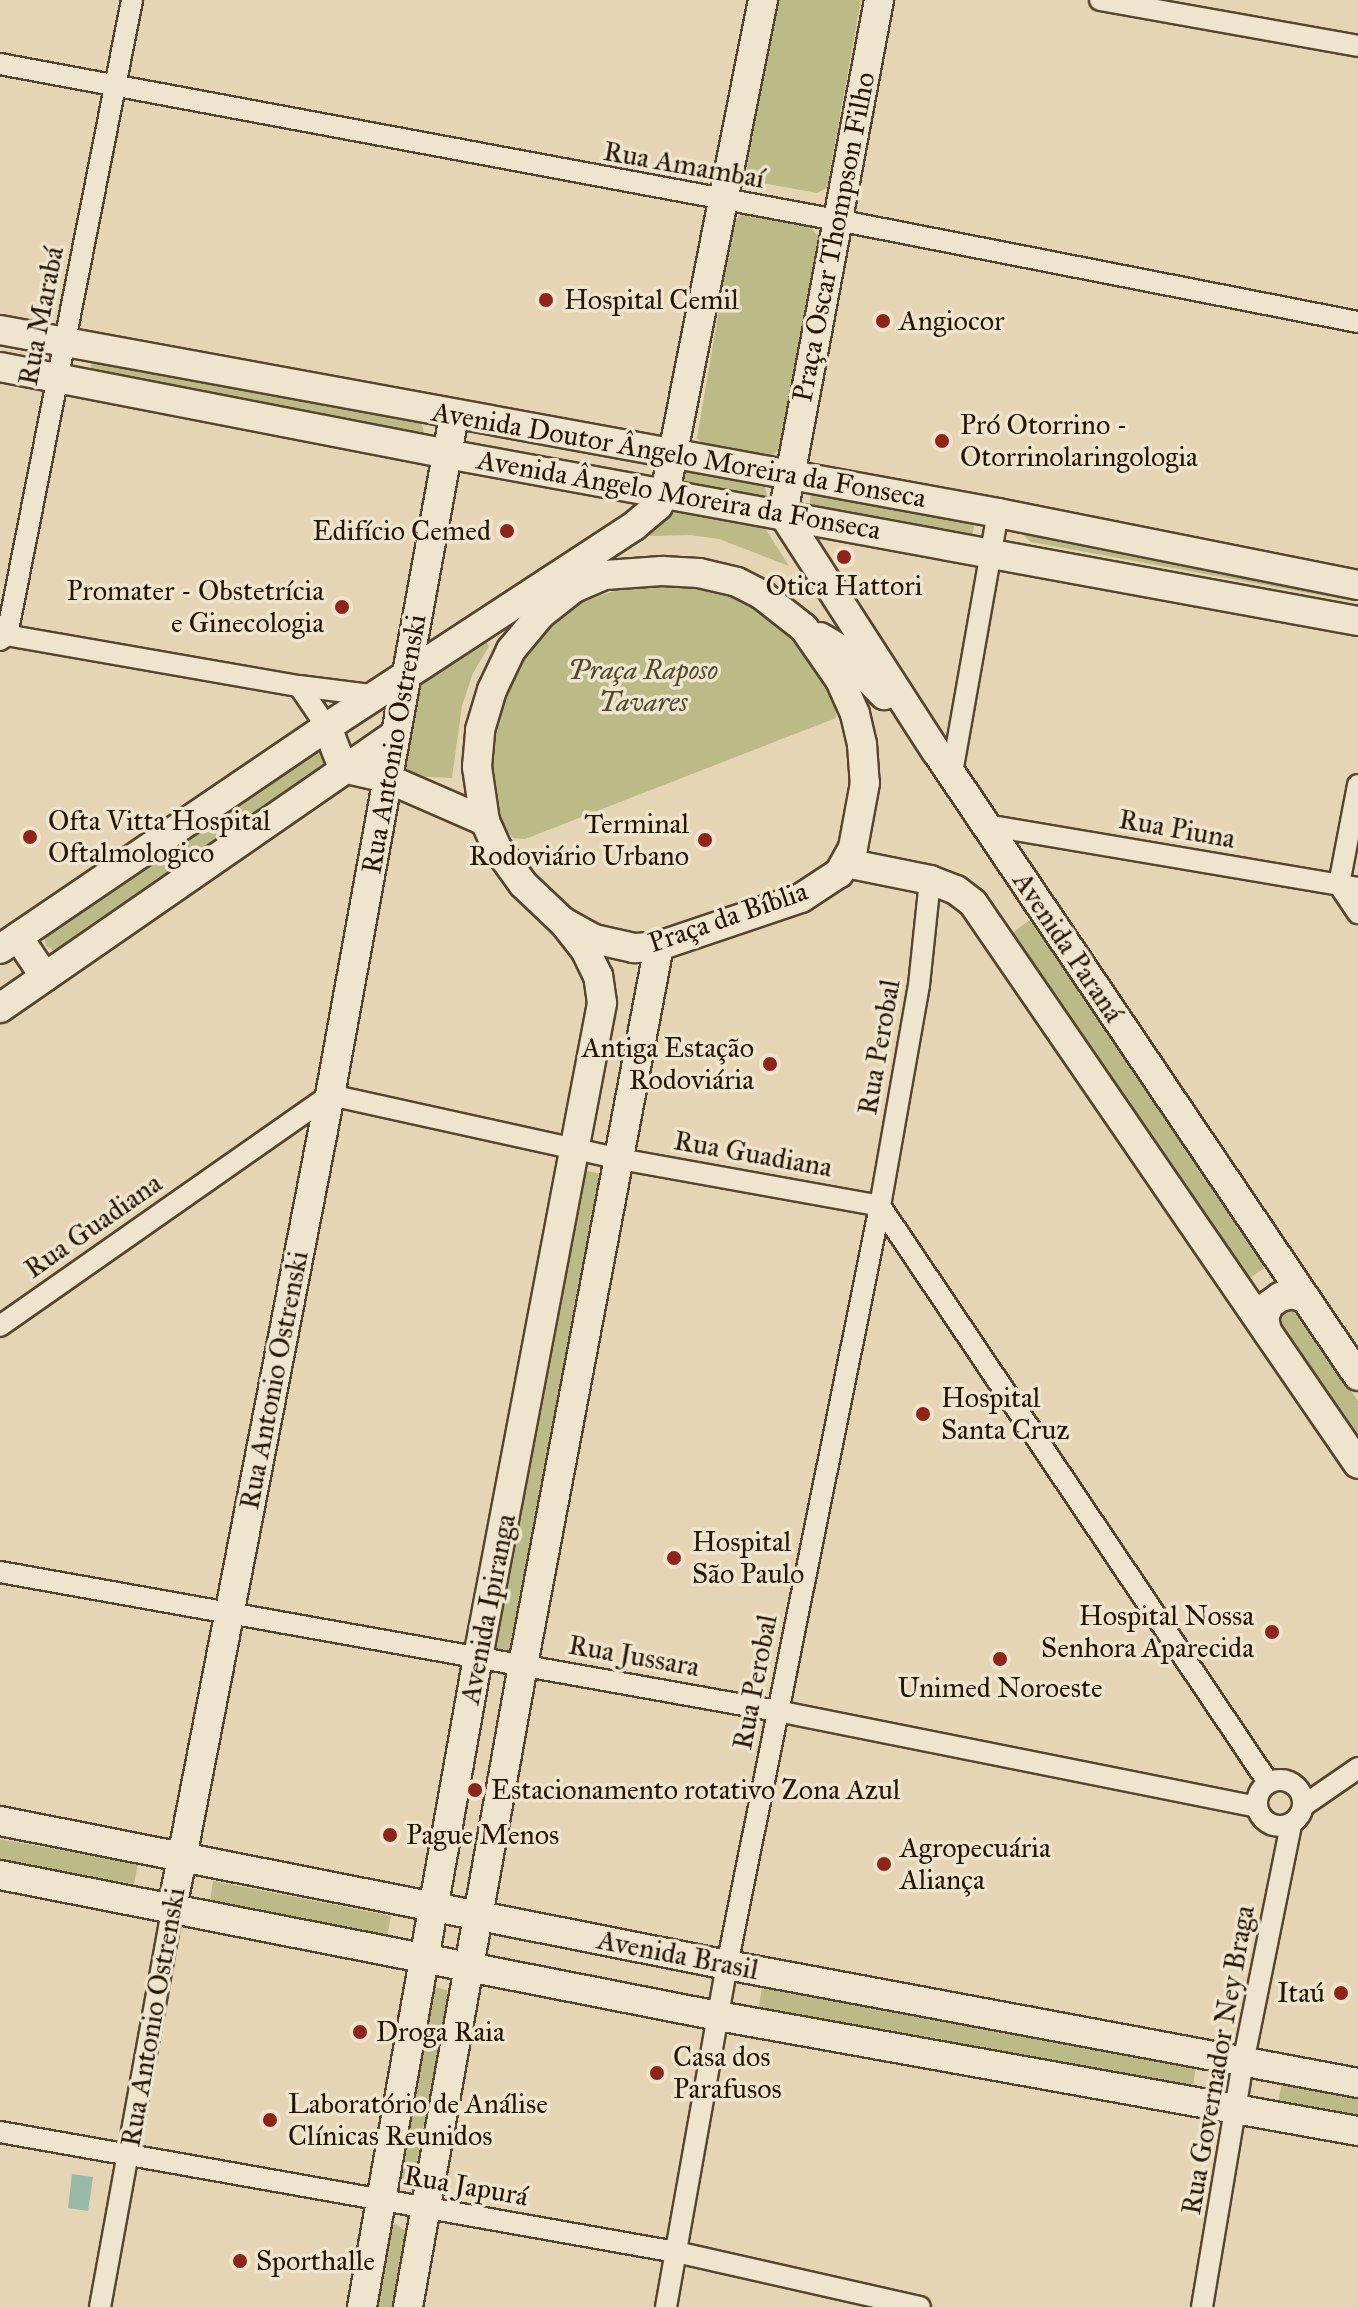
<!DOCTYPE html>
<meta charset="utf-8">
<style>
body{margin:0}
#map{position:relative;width:1358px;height:2307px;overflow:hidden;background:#e6d5b4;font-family:"IM FELL Great Primer",serif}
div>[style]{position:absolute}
.green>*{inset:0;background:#bcbb88}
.water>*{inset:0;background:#97b9a7}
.roads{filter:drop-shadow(2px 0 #55452e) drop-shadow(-2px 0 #55452e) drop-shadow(0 2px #55452e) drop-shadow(0 -2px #55452e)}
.street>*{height:20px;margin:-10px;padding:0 10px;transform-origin:10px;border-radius:10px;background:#efe4ce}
.street>.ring{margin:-10px;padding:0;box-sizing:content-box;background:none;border:20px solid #efe4ce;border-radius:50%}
.secondary>*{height:28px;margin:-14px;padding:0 14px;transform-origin:14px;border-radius:14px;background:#efe4ce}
.dots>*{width:22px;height:22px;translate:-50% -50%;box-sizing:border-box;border:4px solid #efe4ce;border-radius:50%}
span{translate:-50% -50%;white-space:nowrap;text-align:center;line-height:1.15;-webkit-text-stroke:7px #efe4ce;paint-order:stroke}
.street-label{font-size:28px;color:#251501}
.poi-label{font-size:28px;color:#251501}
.left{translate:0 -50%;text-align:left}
.right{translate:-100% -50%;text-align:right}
.park-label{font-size:28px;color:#52472a;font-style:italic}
</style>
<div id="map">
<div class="green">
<i style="clip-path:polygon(777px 0,861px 0,828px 182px,827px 188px,817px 193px,751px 181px,746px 173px)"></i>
<i style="clip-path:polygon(744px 213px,809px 225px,820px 238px,779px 450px,770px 457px,703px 445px,697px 438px,734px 221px)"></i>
<i style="clip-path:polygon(98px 358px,421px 421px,424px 432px,421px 439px,89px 374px,92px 361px)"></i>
<i style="clip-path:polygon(678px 468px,764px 481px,767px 496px,762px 500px,680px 486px)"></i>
<i style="clip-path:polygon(811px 492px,975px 522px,972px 536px,809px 507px)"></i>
<i style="clip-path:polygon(685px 505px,758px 517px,789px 566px,719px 539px,690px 535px,649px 536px,651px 529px)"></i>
<i style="clip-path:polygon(1025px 530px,1358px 595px,1352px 601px,1031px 542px,1024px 536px)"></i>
<i style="clip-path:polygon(674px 581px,735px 595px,772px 616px,808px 650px,834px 697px,836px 718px,525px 839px,513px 838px,502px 825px,494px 807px,488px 754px,500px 698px,526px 651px,546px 629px,582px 602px,626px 587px)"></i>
<i style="clip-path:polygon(485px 639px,489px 646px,473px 673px,462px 706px,452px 778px,410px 776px,403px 768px,419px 682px)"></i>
<i style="clip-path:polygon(319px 750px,324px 751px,329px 766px,61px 949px,53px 950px,46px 946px,43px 934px)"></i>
<i style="clip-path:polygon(1030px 920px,1268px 1266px,1248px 1279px,1011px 934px)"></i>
<i style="clip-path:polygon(576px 1169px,603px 1174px,516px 1652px,489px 1647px)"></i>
<i style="clip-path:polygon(1291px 1306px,1358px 1401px,1358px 1441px,1272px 1320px)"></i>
<i style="clip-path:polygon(0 1839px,138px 1864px,134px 1884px,0 1860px)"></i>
<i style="clip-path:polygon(213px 1881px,391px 1916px,387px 1936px,210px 1901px)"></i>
<i style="clip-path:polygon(433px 1987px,447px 1990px,448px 1999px,415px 2172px,412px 2177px,400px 2179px,397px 2175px)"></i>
<i style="clip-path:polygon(762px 1988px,1196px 2065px,1193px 2087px,758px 2010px)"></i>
<i style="clip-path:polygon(1282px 2082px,1358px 2096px,1358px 2119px,1278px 2104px)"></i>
<i style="clip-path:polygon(396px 2224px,408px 2233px,395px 2307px,373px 2307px,389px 2226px)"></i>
</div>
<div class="water">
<i style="clip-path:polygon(72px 2174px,93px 2177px,88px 2211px,68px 2208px)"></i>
</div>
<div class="roads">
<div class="street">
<i style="left:1100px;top:0;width:262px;rotate:10.1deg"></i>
<i style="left:0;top:64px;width:851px;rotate:10.56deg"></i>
<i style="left:837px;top:220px;width:531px;rotate:11.08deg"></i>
<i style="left:0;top:634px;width:303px;rotate:9.9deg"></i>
<i style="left:299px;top:686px;width:80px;rotate:7.2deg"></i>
<i style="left:0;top:640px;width:9px;rotate:-36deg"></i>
<i style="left:7px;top:635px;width:647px;rotate:-78.86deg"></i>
<i style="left:299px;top:686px;width:50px;rotate:55.7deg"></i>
<i style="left:952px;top:773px;width:264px;rotate:-80deg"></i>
<i style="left:1358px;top:785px;width:102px;rotate:100.8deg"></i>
<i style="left:1339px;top:885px;width:34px;rotate:56deg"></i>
<i style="left:986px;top:825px;width:377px;rotate:9.6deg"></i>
<i style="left:0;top:1326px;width:403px;rotate:-35deg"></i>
<i style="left:330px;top:1095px;width:297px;rotate:12.4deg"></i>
<i style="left:620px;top:1159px;width:264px;rotate:10.2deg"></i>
<i style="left:880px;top:1206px;width:694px;rotate:56.04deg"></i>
<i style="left:0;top:1572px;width:789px;rotate:10.14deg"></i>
<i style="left:777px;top:1711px;width:489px;rotate:11.3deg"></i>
<i class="ring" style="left:1257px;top:1780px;width:26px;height:26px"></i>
<i style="left:1303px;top:1806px;width:67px;rotate:-34.6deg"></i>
<i style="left:0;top:2132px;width:687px;rotate:10.07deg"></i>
<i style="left:676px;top:2252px;width:250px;rotate:12.7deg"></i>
<i style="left:100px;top:2307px;width:404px;rotate:-79.7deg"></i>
<i style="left:666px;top:2307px;width:347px;rotate:-79.9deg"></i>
<i style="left:727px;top:1965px;width:774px;rotate:-78.6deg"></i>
<i style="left:880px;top:1206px;width:224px;rotate:-80deg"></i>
<i style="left:919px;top:985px;width:106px;rotate:-84deg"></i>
<i style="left:1202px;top:2307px;width:247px;rotate:-80.5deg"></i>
<i style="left:1243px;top:2063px;width:244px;rotate:-78.6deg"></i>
</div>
<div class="secondary">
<i style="left:879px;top:0;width:523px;rotate:100.58deg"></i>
<i style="left:783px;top:514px;width:282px;rotate:57.2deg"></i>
<i style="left:936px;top:751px;width:754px;rotate:55.97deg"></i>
<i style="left:0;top:330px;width:1015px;rotate:10.39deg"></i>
<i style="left:998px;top:513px;width:367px;rotate:11.3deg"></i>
<i style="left:0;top:367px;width:455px;rotate:11deg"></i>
<i style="left:447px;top:454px;width:926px;rotate:10.39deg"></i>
<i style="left:662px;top:571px;width:37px;rotate:3deg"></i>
<i style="left:699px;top:573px;width:39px;rotate:13deg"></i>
<i style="left:737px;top:582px;width:28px;rotate:27deg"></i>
<i style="left:762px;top:595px;width:53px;rotate:38.2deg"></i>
<i style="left:804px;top:628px;width:63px;rotate:55.3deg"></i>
<i style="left:840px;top:680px;width:37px;rotate:66deg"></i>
<i style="left:855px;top:714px;width:31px;rotate:77deg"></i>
<i style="left:862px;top:744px;width:39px;rotate:86deg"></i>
<i style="left:865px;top:783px;width:66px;rotate:100.5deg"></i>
<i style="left:853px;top:848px;width:29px;rotate:119deg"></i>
<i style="left:839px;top:873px;width:45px;rotate:146.7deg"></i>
<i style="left:801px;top:898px;width:150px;rotate:161.3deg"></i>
<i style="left:659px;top:946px;width:25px;rotate:175deg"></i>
<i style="left:634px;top:948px;width:41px;rotate:-167.3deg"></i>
<i style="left:594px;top:939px;width:35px;rotate:-151deg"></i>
<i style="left:563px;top:922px;width:55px;rotate:-136.5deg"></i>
<i style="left:523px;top:884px;width:44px;rotate:-125.8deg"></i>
<i style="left:497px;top:848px;width:30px;rotate:-114deg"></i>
<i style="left:485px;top:821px;width:55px;rotate:-98.4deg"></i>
<i style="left:477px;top:767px;width:37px;rotate:-85deg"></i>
<i style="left:480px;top:730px;width:42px;rotate:-73.3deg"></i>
<i style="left:492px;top:690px;width:44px;rotate:-64.6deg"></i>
<i style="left:511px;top:650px;width:47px;rotate:-50.2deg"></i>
<i style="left:541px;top:614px;width:42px;rotate:-38.2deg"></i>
<i style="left:574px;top:588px;width:34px;rotate:-23deg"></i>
<i style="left:605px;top:575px;width:57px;rotate:-4deg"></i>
<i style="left:820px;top:637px;width:21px;rotate:31deg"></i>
<i style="left:838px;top:648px;width:66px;rotate:45.6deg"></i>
<i style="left:327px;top:727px;width:44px;rotate:68.7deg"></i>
<i style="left:343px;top:768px;width:44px;rotate:13.1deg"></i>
<i style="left:386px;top:778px;width:108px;rotate:23.5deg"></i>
<i style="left:846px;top:863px;width:86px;rotate:11.4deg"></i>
<i style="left:930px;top:880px;width:28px;rotate:21deg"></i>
<i style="left:956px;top:890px;width:21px;rotate:37deg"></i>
<i style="left:973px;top:903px;width:680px;rotate:55.54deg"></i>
<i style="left:18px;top:937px;width:48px;rotate:56deg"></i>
<i style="left:0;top:949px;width:395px;rotate:-34.2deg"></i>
<i style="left:327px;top:727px;width:367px;rotate:-33.2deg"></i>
<i style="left:634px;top:526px;width:31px;rotate:-40deg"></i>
<i style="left:658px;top:506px;width:15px;rotate:-62deg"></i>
<i style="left:665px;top:493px;width:503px;rotate:-78.76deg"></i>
<i style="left:0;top:1008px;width:481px;rotate:-34.7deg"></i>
<i style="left:1267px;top:1331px;width:13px;rotate:-103deg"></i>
<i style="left:1264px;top:1318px;width:14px;rotate:-69deg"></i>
<i style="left:1269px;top:1305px;width:14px;rotate:-36deg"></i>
<i style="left:1280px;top:1297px;width:13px;rotate:-13deg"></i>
<i style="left:1293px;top:1294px;width:14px;rotate:21deg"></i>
<i style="left:0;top:1821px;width:741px;rotate:11.2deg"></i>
<i style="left:727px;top:1965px;width:642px;rotate:10.59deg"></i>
<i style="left:0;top:1875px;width:732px;rotate:11.11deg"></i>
<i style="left:718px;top:2016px;width:650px;rotate:10.19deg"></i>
<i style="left:172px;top:1909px;width:829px;rotate:-79.02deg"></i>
<i style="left:330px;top:1095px;width:690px;rotate:-79.65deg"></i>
<i style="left:362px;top:2307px;width:660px;rotate:-79.88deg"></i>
<i style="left:478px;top:1657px;width:666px;rotate:-79.26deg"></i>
<i style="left:602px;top:1003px;width:27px;rotate:-98deg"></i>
<i style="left:598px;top:976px;width:28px;rotate:-116deg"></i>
<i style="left:586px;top:951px;width:37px;rotate:-128deg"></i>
<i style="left:408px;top:2307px;width:652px;rotate:-79.84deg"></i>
<i style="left:523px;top:1665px;width:732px;rotate:-79.29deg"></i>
</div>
</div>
<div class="dots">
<i style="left:546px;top:300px;background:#8f2418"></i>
<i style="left:883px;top:321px;background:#8f2418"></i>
<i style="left:942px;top:441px;background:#8f2418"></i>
<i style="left:507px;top:531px;background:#8f2418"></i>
<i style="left:844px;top:557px;background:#8f2418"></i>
<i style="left:342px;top:607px;background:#8f2418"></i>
<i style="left:30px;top:837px;background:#8f2418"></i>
<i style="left:705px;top:840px;background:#8f2418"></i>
<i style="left:770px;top:1064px;background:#8f2418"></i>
<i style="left:923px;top:1414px;background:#8f2418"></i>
<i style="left:674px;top:1558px;background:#8f2418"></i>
<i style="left:1272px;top:1632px;background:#8f2418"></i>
<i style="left:1000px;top:1659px;background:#8f2418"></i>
<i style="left:475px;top:1790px;background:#8f2418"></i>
<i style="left:390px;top:1835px;background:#8f2418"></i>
<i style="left:884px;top:1864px;background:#8f2418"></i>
<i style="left:1341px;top:1993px;background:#8f2418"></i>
<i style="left:360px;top:2032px;background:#8f2418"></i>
<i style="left:657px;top:2073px;background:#8f2418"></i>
<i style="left:270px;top:2120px;background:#8f2418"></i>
<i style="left:240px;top:2261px;background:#8f2418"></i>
</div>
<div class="street-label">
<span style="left:684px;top:165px;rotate:10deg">Rua Amambaí</span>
<span style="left:834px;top:237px;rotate:-79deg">Praça Oscar Thompson Filho</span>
<span style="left:41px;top:316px;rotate:-79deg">Rua Marabá</span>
<span style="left:679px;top:455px;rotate:10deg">Avenida Doutor Ângelo Moreira da Fonseca</span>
<span style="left:679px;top:495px;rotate:10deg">Avenida Ângelo Moreira da Fonseca</span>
<span style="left:394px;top:744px;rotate:-80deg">Rua Antonio Ostrenski</span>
<span style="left:1177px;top:829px;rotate:10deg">Rua Piuna</span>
<span style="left:728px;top:917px;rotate:-19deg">Praça da Bíblia</span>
<span style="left:1068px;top:947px;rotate:56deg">Avenida Paraná</span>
<span style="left:879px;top:1047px;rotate:-80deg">Rua Perobal</span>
<span style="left:753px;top:1154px;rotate:10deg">Rua Guadiana</span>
<span style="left:93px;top:1226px;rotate:-35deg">Rua Guadiana</span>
<span style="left:274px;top:1380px;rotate:-79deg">Rua Antonio Ostrenski</span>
<span style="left:488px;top:1609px;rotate:-79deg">Avenida Ipiranga</span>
<span style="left:634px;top:1656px;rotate:10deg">Rua Jussara</span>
<span style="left:755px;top:1682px;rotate:-79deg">Rua Perobal</span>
<span style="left:678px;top:1955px;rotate:11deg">Avenida Brasil</span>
<span style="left:153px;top:2017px;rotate:-80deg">Rua Antonio Ostrenski</span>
<span style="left:1218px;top:2060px;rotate:-80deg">Rua Governador Ney Braga</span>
<span style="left:466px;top:2186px;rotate:10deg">Rua Japurá</span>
</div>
<div class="poi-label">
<span class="left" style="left:564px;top:300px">Hospital Cemil</span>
<span class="left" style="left:899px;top:321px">Angiocor</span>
<span class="left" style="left:960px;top:441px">Pró Otorrino -<br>Otorrinolaringologia</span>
<span class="right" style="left:491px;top:531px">Edifício Cemed</span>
<span style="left:844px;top:586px">Otica Hattori</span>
<span class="right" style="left:324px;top:607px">Promater - Obstetrícia<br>e Ginecologia</span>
<span class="left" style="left:48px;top:837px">Ofta Vitta Hospital<br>Oftalmologico</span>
<span class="right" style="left:689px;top:840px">Terminal<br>Rodoviário Urbano</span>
<span class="right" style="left:754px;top:1064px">Antiga Estação<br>Rodoviária</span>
<span class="left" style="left:941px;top:1414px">Hospital<br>Santa Cruz</span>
<span class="left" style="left:692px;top:1558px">Hospital<br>São Paulo</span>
<span class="right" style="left:1254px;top:1632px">Hospital Nossa<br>Senhora Aparecida</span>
<span style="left:1000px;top:1688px">Unimed Noroeste</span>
<span class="left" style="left:491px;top:1790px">Estacionamento rotativo Zona Azul</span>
<span class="left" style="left:406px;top:1835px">Pague Menos</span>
<span class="left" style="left:900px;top:1864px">Agropecuária<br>Aliança</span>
<span class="right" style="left:1325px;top:1993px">Itaú</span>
<span class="left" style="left:376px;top:2032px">Droga Raia</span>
<span class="left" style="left:673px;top:2073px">Casa dos<br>Parafusos</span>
<span class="left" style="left:288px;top:2120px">Laboratório de Análise<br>Clínicas Reunidos</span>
<span class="left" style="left:256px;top:2261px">Sporthalle</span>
</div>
<div class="park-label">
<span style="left:643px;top:686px">Praça Raposo<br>Tavares</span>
</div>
</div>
